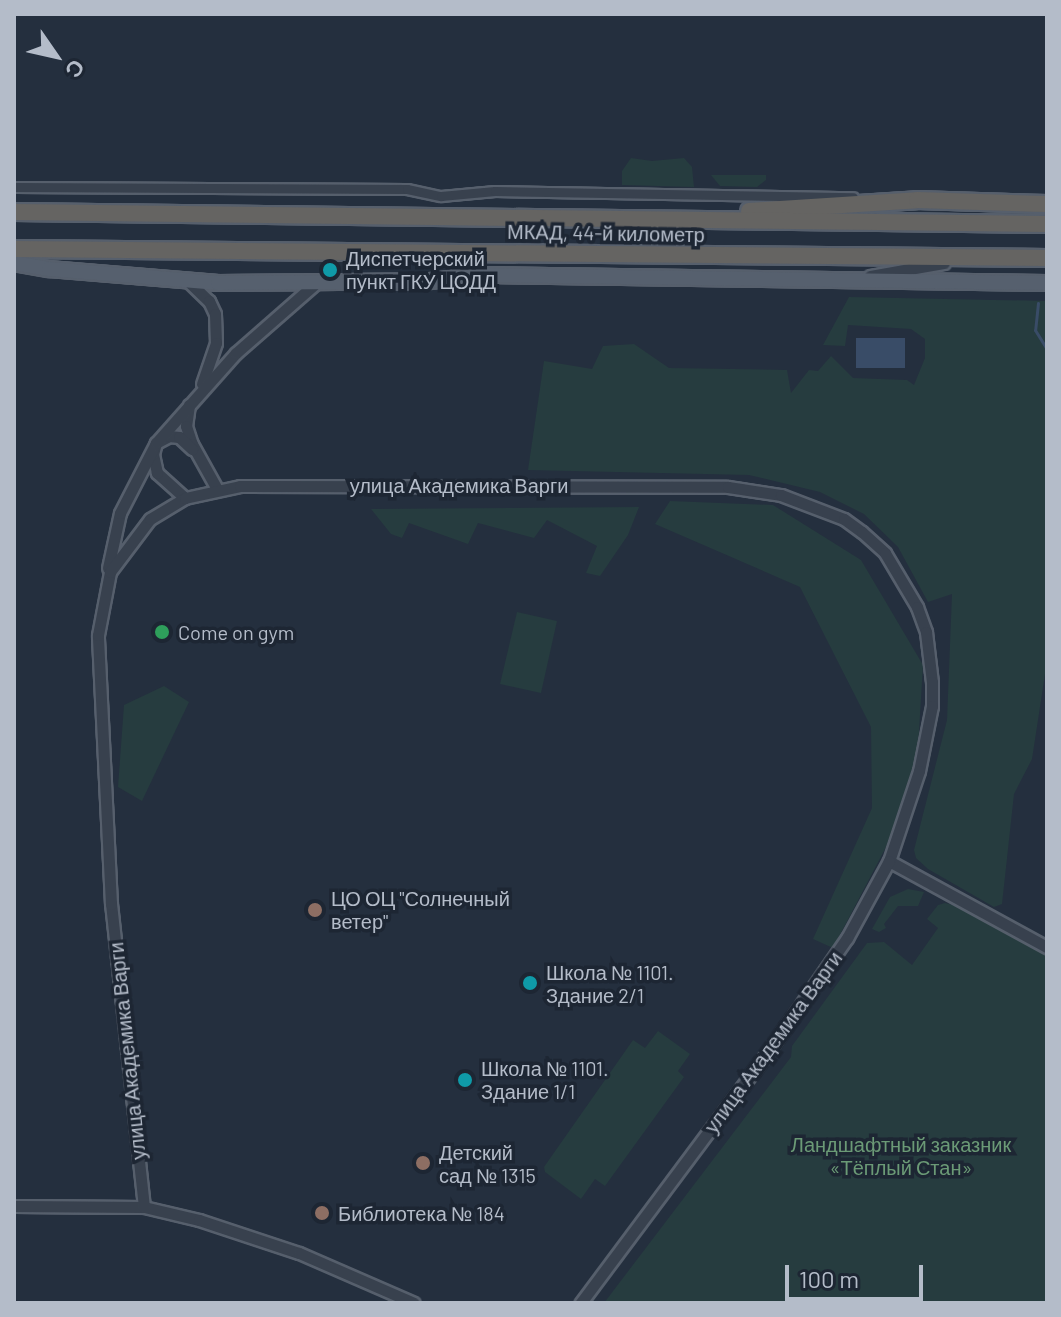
<!DOCTYPE html>
<meta charset="utf-8">
<style>
body{margin:0}
#map{position:relative;width:1061px;height:1317px;overflow:hidden;background:#242f3e;font-family:Barlow,sans-serif}
div>[style]{position:absolute}
.green>*{inset:0;background:#263c3f}
.water>*{inset:0;background:#394c67}
.stream>*{height:3px;margin:-1.5px;padding:0 1.5px;transform-origin:1.5px;border-radius:1.5px;background:#394c67}
.roads{filter:drop-shadow(2px 0 #565f6c) drop-shadow(-2px 0 #565f6c) drop-shadow(0 2px #565f6c) drop-shadow(0 -2px #565f6c)}
.minor>*{height:9px;margin:-4.5px;padding:0 4.5px;transform-origin:4.5px;border-radius:4.5px;background:#38414e}
.tertiary>*{height:11px;margin:-5.5px;padding:0 5.5px;transform-origin:5.5px;border-radius:5.5px;background:#38414e}
.primary>*{height:14px;margin:-7px;padding:0 7px;transform-origin:7px;border-radius:7px;background:#56606e}
.trunk>*{height:16px;margin:-8px;padding:0 8px;transform-origin:8px;border-radius:8px;background:#656462}
.dots>*{width:22px;height:22px;translate:-50% -50%;box-sizing:border-box;border:4px solid #1d2633;border-radius:50%}
span{translate:-50% -50%;white-space:nowrap;text-align:center;line-height:1.15;-webkit-text-stroke:7px #1d2633;paint-order:stroke}
.street-label{font-size:20px;color:#b4bcc9}
.poi-label{font-size:20px;color:#b4bcc9}
.left{translate:0 -50%;text-align:left}
.park-label{font-size:20px;color:#6b9a76}
.frame{position:absolute;inset:0;border:16px solid #b4bcc9;pointer-events:none}
.north{position:absolute;left:16px;top:16px;width:80px;height:80px;-webkit-text-stroke:6px #1d2633;paint-order:stroke;rotate:124deg;font-size:22px;font-weight:700;line-height:32px;text-align:center;color:#b4bcc9}
.north::after{content:'';display:block;margin:auto;width:28px;height:36px;background:#b4bcc9;clip-path:polygon(50% 0,100% 100%,50% 72%,0 100%)}
.scale{position:absolute;left:785px;top:1265px;width:138px;height:36px;box-sizing:border-box;border:4px solid #b4bcc9;border-top:0;padding-left:10px;font-size:24px;line-height:28px;white-space:nowrap;color:#b4bcc9;-webkit-text-stroke:6px #1d2633;paint-order:stroke}
</style>
<div id="map">
<div class="green">
<i style="clip-path:polygon(631px 158px,652px 161px,684px 158px,692px 167px,694px 187px,622px 185px,622px 171px)"></i>
<i style="clip-path:polygon(711px 175px,766px 175px,766px 180px,757px 187px,720px 186px)"></i>
<i style="clip-path:polygon(849px 297px,1047px 301px,1047px 661px,1032px 759px,1014px 794px,1002px 904px,994px 907px,928px 869px,916px 858px,914px 850px,947px 720px,952px 594px,928px 602px,898px 547px,864px 514px,820px 492px,749px 475px,528px 470px,544px 361px,592px 369px,603px 346px,634px 344px,669px 368px,787px 370px,791px 393px,809px 370px,818px 371px,831px 356px,853px 378px,907px 380px,914px 385px,925px 358px,925px 339px,911px 329px,848px 325px,845px 346px,823px 345px)"></i>
<i style="clip-path:polygon(670px 501px,773px 505px,861px 560px,923px 665px,918px 748px,896px 828px,833px 948px,813px 939px,872px 808px,871px 727px,800px 587px,655px 524px)"></i>
<i style="clip-path:polygon(639px 507px,628px 535px,600px 576px,586px 573px,597px 546px,547px 520px,534px 538px,478px 523px,468px 544px,409px 523px,402px 538px,391px 534px,371px 509px)"></i>
<i style="clip-path:polygon(517px 612px,557px 621px,541px 693px,500px 684px)"></i>
<i style="clip-path:polygon(164px 686px,189px 702px,142px 801px,118px 787px,124px 705px)"></i>
<i style="clip-path:polygon(908px 889px,924px 892px,918px 906px,898px 906px,884px 924px,886px 928px,879px 932px,872px 929px,890px 897px)"></i>
<i style="clip-path:polygon(945px 903px,961px 907px,1047px 953px,1047px 1303px,604px 1303px,791px 1057px,792px 1046px,867px 943px,884px 942px,912px 965px,938px 928px,927px 919px,938px 905px)"></i>
<i style="clip-path:polygon(658px 1031px,690px 1054px,678px 1071px,684px 1077px,605px 1186px,595px 1179px,581px 1199px,545px 1172px,544px 1167px,633px 1040px,645px 1048px)"></i>
</div>
<div class="water">
<i style="clip-path:polygon(856px 338px,905px 338px,905px 368px,856px 368px)"></i>
</div>
<div class="stream">
<i style="left:1038px;top:303px;width:27px;rotate:96deg"></i>
<i style="left:1035px;top:330px;width:22px;rotate:58deg"></i>
<i style="left:1046px;top:396px;width:7px;rotate:-82deg"></i>
</div>
<div class="roads">
<div class="minor">
<i style="left:14px;top:187px;width:393px;rotate:0.3deg"></i>
<i style="left:407px;top:189px;width:35px;rotate:12deg"></i>
<i style="left:441px;top:196px;width:54px;rotate:-5.3deg"></i>
<i style="left:495px;top:191px;width:358px;rotate:1deg"></i>
</div>
<div class="tertiary">
<i style="left:870px;top:276px;width:75px;rotate:-10deg"></i>
<i style="left:189px;top:282px;width:28px;rotate:44deg"></i>
<i style="left:209px;top:301px;width:14px;rotate:65deg"></i>
<i style="left:215px;top:314px;width:29px;rotate:88deg"></i>
<i style="left:216px;top:343px;width:43px;rotate:108.9deg"></i>
<i style="left:189px;top:405px;width:21px;rotate:98deg"></i>
<i style="left:186px;top:426px;width:19px;rotate:72deg"></i>
<i style="left:192px;top:444px;width:51px;rotate:60.9deg"></i>
<i style="left:185px;top:498px;width:38px;rotate:-138deg"></i>
<i style="left:157px;top:473px;width:19px;rotate:-102deg"></i>
<i style="left:153px;top:454px;width:11px;rotate:-75deg"></i>
<i style="left:156px;top:443px;width:15px;rotate:-28deg"></i>
<i style="left:169px;top:436px;width:10px;rotate:6deg"></i>
<i style="left:179px;top:437px;width:18px;rotate:43deg"></i>
<i style="left:108px;top:568px;width:56px;rotate:-77.7deg"></i>
<i style="left:120px;top:513px;width:79px;rotate:-62.8deg"></i>
<i style="left:156px;top:443px;width:120px;rotate:-48.4deg"></i>
<i style="left:236px;top:353px;width:108px;rotate:-41.2deg"></i>
<i style="left:889px;top:861px;width:180px;rotate:28.6deg"></i>
<i style="left:14px;top:1206px;width:130px;rotate:0.4deg"></i>
<i style="left:144px;top:1207px;width:57px;rotate:13.3deg"></i>
<i style="left:199px;top:1220px;width:105px;rotate:18.3deg"></i>
<i style="left:299px;top:1253px;width:125px;rotate:23.5deg"></i>
<i style="left:144px;top:1207px;width:305px;rotate:-96.2deg"></i>
<i style="left:111px;top:904px;width:269px;rotate:-92.8deg"></i>
<i style="left:98px;top:635px;width:64px;rotate:-79.2deg"></i>
<i style="left:110px;top:572px;width:66px;rotate:-53deg"></i>
<i style="left:150px;top:519px;width:41px;rotate:-31deg"></i>
<i style="left:185px;top:498px;width:56px;rotate:-12.3deg"></i>
<i style="left:240px;top:486px;width:488px;rotate:0.1deg"></i>
<i style="left:728px;top:487px;width:54px;rotate:8.6deg"></i>
<i style="left:781px;top:495px;width:67px;rotate:20.9deg"></i>
<i style="left:844px;top:519px;width:22px;rotate:36deg"></i>
<i style="left:862px;top:532px;width:31px;rotate:42deg"></i>
<i style="left:885px;top:553px;width:63px;rotate:59.3deg"></i>
<i style="left:917px;top:607px;width:27px;rotate:70deg"></i>
<i style="left:926px;top:632px;width:50px;rotate:83.2deg"></i>
<i style="left:932px;top:682px;width:24px;rotate:90deg"></i>
<i style="left:932px;top:706px;width:66px;rotate:101.3deg"></i>
<i style="left:919px;top:771px;width:95px;rotate:108.4deg"></i>
<i style="left:889px;top:861px;width:88px;rotate:118.6deg"></i>
<i style="left:847px;top:938px;width:130px;rotate:124.7deg"></i>
<i style="left:773px;top:1045px;width:322px;rotate:126.7deg"></i>
</div>
<div class="primary">
<i style="left:14px;top:263px;width:36px;rotate:10deg"></i>
<i style="left:49px;top:269px;width:170px;rotate:4.7deg"></i>
<i style="left:218px;top:283px;width:212px;rotate:-0.5deg"></i>
<i style="left:430px;top:281px;width:58px;rotate:-5.9deg"></i>
<i style="left:488px;top:275px;width:559px;rotate:0.82deg"></i>
</div>
<div class="trunk">
<i style="left:749px;top:211px;width:168px;rotate:-3.7deg"></i>
<i style="left:917px;top:200px;width:130px;rotate:1.8deg"></i>
<i style="left:14px;top:212px;width:1033px;rotate:0.67deg"></i>
<i style="left:14px;top:249px;width:1033px;rotate:0.5deg"></i>
</div>
</div>
<div class="dots">
<i style="left:330px;top:270px;background:#0f9aa8"></i>
<i style="left:162px;top:632px;background:#2e9e5b"></i>
<i style="left:315px;top:910px;background:#8d6e63"></i>
<i style="left:530px;top:983px;background:#0f9aa8"></i>
<i style="left:465px;top:1080px;background:#0f9aa8"></i>
<i style="left:423px;top:1163px;background:#8d6e63"></i>
<i style="left:322px;top:1213px;background:#8d6e63"></i>
</div>
<div class="street-label">
<span style="left:606px;top:233px;rotate:1deg">МКАД, 44-й километр</span>
<span style="left:459px;top:485px">улица Академика Варги</span>
<span style="left:773px;top:1042px;rotate:-54deg">улица Академика Варги</span>
<span style="left:127px;top:1051px;rotate:-96deg">улица Академика Варги</span>
</div>
<div class="poi-label">
<span class="left" style="left:346px;top:270px">Диспетчерский<br>пункт ГКУ ЦОДД</span>
<span class="left" style="left:178px;top:632px">Come on gym</span>
<span class="left" style="left:331px;top:910px">ЦО ОЦ "Солнечный<br>ветер"</span>
<span class="left" style="left:546px;top:984px">Школа № 1101.<br>Здание 2/1</span>
<span class="left" style="left:481px;top:1080px">Школа № 1101.<br>Здание 1/1</span>
<span class="left" style="left:439px;top:1164px">Детский<br>сад № 1315</span>
<span class="left" style="left:338px;top:1213px">Библиотека № 184</span>
</div>
<div class="park-label">
<span style="left:901px;top:1156px">Ландшафтный заказник<br>«Тёплый Стан»</span>
</div>
<div class="frame"></div>
<div class="north">С</div>
<div class="scale">100 m</div>
</div>
